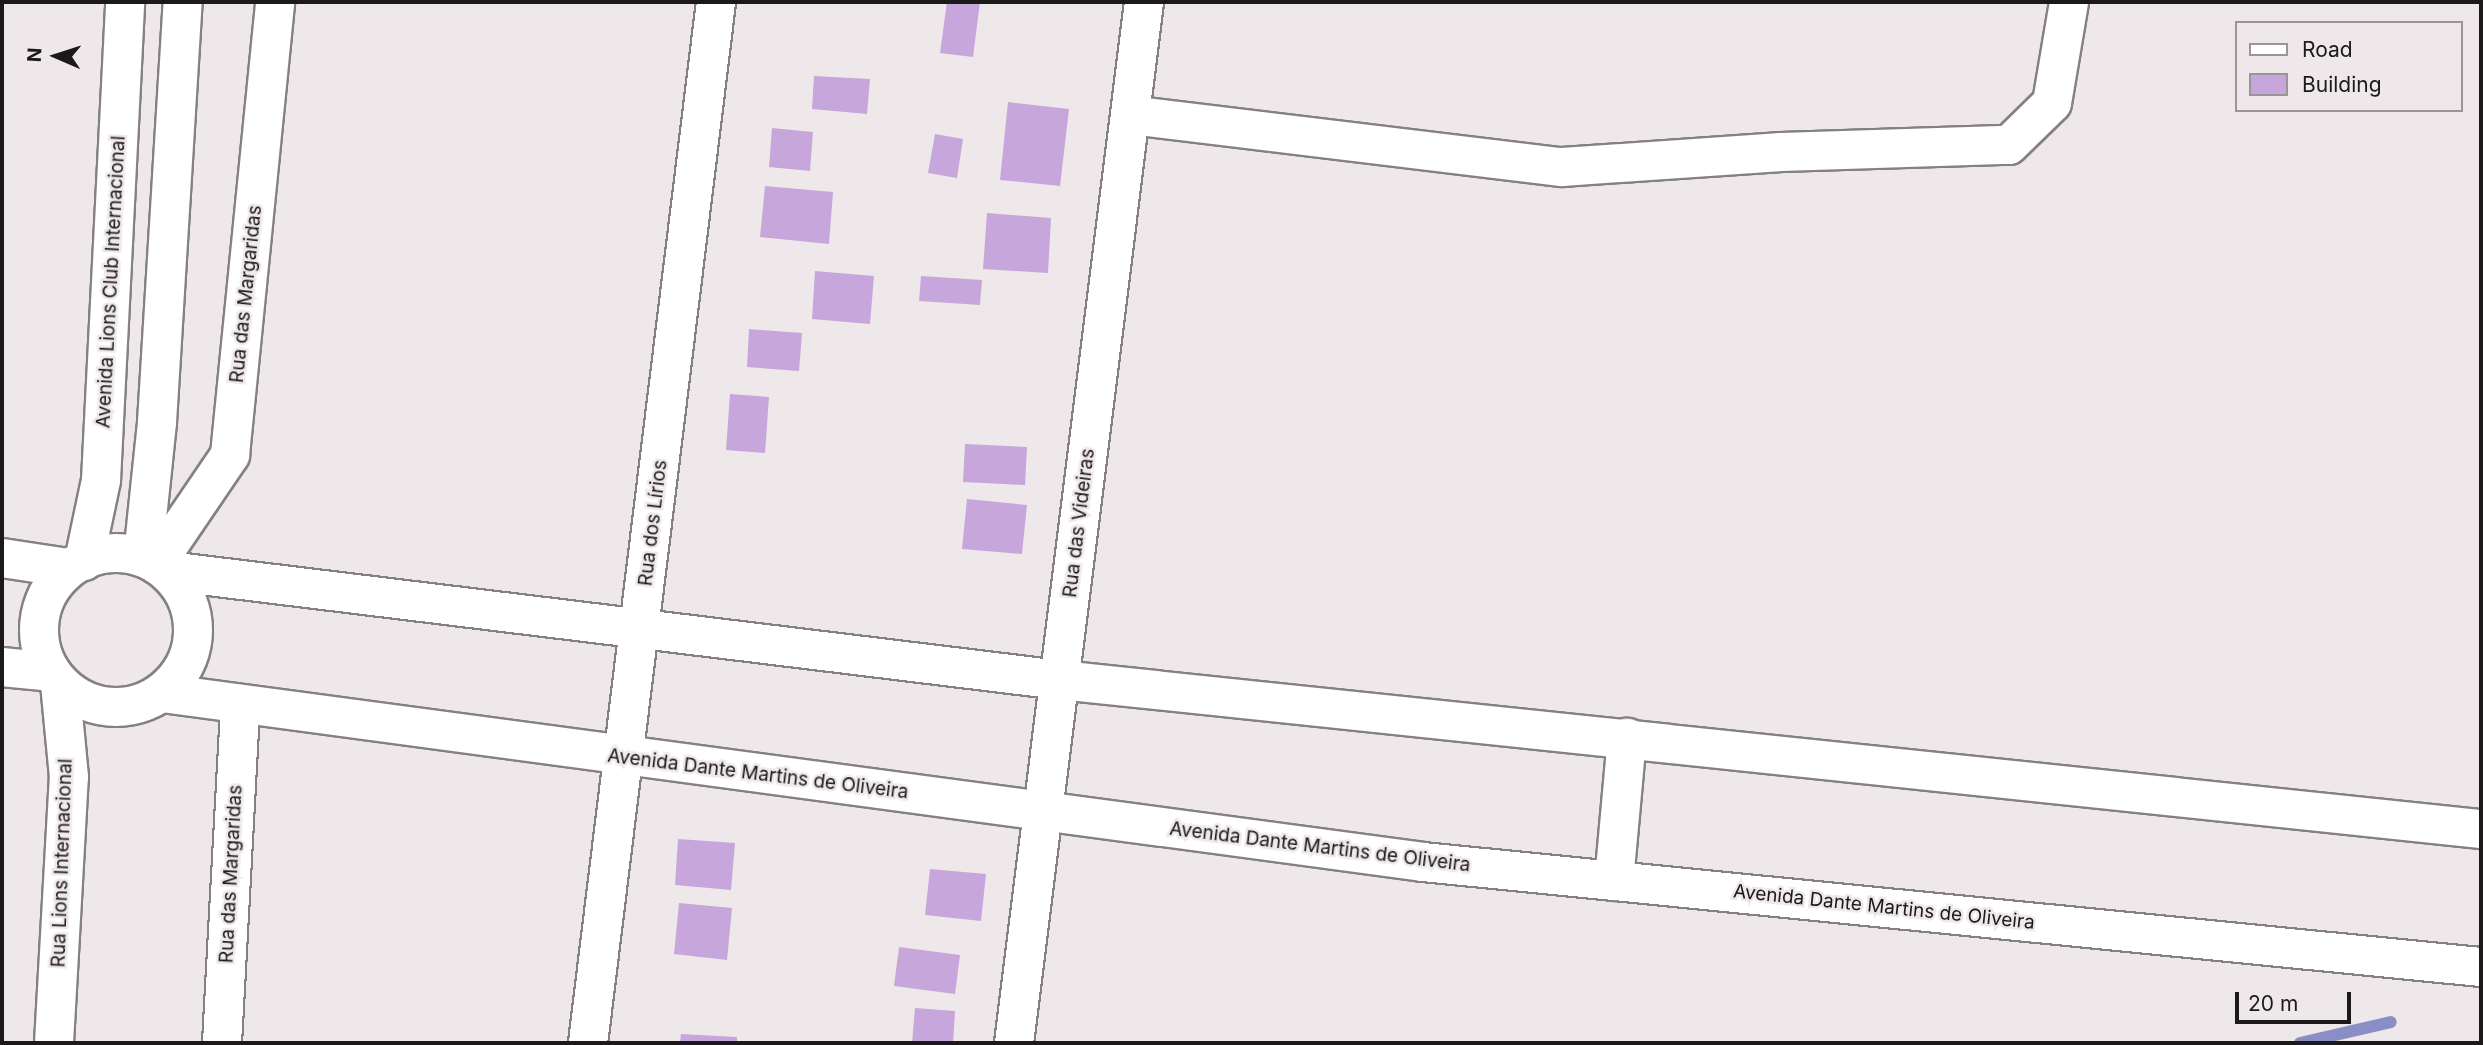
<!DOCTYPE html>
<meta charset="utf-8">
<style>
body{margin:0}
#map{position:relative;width:2483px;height:1045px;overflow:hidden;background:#eee8eb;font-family:Inter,sans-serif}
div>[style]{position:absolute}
.stream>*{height:12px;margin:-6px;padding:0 6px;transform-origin:6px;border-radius:6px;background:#8a8ec6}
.building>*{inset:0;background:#c7a6db}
.roads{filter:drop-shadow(2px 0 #858083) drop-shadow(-2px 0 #858083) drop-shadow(0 2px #858083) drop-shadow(0 -2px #858083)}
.street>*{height:38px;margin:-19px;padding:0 19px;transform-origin:19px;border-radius:19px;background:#fff}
.secondary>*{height:38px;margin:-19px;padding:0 19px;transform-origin:19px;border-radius:19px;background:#fff}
.secondary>.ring{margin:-19px;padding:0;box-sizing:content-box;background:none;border:38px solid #fff;border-radius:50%}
span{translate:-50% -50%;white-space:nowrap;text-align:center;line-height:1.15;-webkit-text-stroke:5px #eee8eb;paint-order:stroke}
.street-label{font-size:19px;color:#1b191a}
.frame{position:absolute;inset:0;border:4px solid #1b191a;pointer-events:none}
.legend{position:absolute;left:2235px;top:21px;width:228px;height:91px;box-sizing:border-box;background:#eee8eb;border:2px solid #9a9597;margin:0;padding:9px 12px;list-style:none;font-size:21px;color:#1b191a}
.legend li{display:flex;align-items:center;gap:14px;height:35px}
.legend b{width:35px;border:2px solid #9a9597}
.north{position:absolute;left:21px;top:21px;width:70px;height:70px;-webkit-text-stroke:5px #eee8eb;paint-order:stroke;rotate:273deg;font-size:19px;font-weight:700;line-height:28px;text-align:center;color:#1b191a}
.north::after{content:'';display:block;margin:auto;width:24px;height:32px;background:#1b191a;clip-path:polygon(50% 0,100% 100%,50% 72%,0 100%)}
.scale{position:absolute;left:2235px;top:992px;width:116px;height:32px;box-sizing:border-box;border:4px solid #1b191a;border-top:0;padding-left:9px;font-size:21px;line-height:24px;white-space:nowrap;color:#1b191a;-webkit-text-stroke:5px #eee8eb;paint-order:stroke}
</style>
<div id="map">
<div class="stream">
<i style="left:2300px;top:1043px;width:93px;rotate:-13deg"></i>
</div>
<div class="building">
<i style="clip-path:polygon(947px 2px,980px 2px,973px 57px,940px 53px)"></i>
<i style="clip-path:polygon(814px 76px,870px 79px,867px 114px,812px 109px)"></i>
<i style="clip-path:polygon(1008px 102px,1069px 109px,1060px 186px,1000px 180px)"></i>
<i style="clip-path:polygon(772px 128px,813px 132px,810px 171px,769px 167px)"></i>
<i style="clip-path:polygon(935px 134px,963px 139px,957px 178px,928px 173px)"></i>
<i style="clip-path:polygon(765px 186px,833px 192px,829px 244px,760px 237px)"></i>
<i style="clip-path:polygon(987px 213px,1051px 218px,1048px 273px,983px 269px)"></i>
<i style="clip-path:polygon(815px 271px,874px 276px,870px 324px,812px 319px)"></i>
<i style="clip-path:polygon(921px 276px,982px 280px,980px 305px,919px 301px)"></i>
<i style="clip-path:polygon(749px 329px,802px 333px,799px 371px,747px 367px)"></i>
<i style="clip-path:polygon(730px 394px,769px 397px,765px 453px,726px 450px)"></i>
<i style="clip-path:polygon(965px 444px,1027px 447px,1025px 485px,963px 482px)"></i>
<i style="clip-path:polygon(967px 499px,1027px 505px,1022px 554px,962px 549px)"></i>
<i style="clip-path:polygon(678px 839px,735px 843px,731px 890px,675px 885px)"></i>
<i style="clip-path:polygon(930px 869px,986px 874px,981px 921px,925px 915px)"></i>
<i style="clip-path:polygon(679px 903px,732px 908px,727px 960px,674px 954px)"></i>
<i style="clip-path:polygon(899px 947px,960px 955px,955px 994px,894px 986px)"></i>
<i style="clip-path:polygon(915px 1008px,955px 1011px,953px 1043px,912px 1043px)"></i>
<i style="clip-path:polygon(681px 1034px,737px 1037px,737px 1043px,680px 1043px)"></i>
</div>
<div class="roads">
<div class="street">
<i style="left:1130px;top:115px;width:435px;rotate:6.9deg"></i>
<i style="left:1562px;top:167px;width:220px;rotate:-3.9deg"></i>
<i style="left:1781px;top:152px;width:228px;rotate:-1.8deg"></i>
<i style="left:2009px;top:145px;width:60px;rotate:-44.3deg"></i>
<i style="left:2052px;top:103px;width:102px;rotate:-80.4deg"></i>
<i style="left:156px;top:564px;width:132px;rotate:-55.8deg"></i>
<i style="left:230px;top:455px;width:455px;rotate:-84.3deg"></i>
<i style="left:168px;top:571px;width:899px;rotate:6.97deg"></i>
<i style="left:1060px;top:680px;width:1429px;rotate:5.99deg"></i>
<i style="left:162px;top:693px;width:1272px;rotate:7.63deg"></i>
<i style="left:1423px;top:862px;width:1063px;rotate:5.67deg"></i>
<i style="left:1614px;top:881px;width:144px;rotate:-84.8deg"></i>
<i style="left:54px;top:1043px;width:266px;rotate:-86.8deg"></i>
<i style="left:69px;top:777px;width:94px;rotate:-95.5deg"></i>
<i style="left:222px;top:1043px;width:337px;rotate:-86.9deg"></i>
<i style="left:588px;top:1043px;width:1049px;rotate:-82.99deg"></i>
<i style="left:1014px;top:1043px;width:1049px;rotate:-82.88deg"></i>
</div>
<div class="secondary">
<i class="ring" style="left:39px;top:553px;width:116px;height:116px"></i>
<i style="left:143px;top:556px;width:135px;rotate:-84deg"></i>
<i style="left:157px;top:422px;width:421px;rotate:-86.5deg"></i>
<i style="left:2px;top:558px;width:67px;rotate:8.6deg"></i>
<i style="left:84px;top:561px;width:83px;rotate:-78.1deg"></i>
<i style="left:101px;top:480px;width:479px;rotate:-87.1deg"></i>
<i style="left:2px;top:667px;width:49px;rotate:5.8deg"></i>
</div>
</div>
<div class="street-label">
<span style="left:111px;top:282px;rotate:-87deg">Avenida Lions Club Internacional</span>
<span style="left:246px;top:294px;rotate:-84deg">Rua das Margaridas</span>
<span style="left:653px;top:523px;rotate:-83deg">Rua dos Lírios</span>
<span style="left:1079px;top:523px;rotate:-83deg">Rua das Videiras</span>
<span style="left:758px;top:774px;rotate:7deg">Avenida Dante Martins de Oliveira</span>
<span style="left:1320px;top:847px;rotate:7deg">Avenida Dante Martins de Oliveira</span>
<span style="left:62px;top:863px;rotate:-88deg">Rua Lions Internacional</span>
<span style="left:231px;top:874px;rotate:-87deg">Rua das Margaridas</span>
<span style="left:1884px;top:907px;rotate:6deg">Avenida Dante Martins de Oliveira</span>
</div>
<div class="frame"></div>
<ul class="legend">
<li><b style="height:9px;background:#fff"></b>Road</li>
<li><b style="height:19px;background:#c7a6db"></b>Building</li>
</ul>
<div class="north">N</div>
<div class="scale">20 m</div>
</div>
